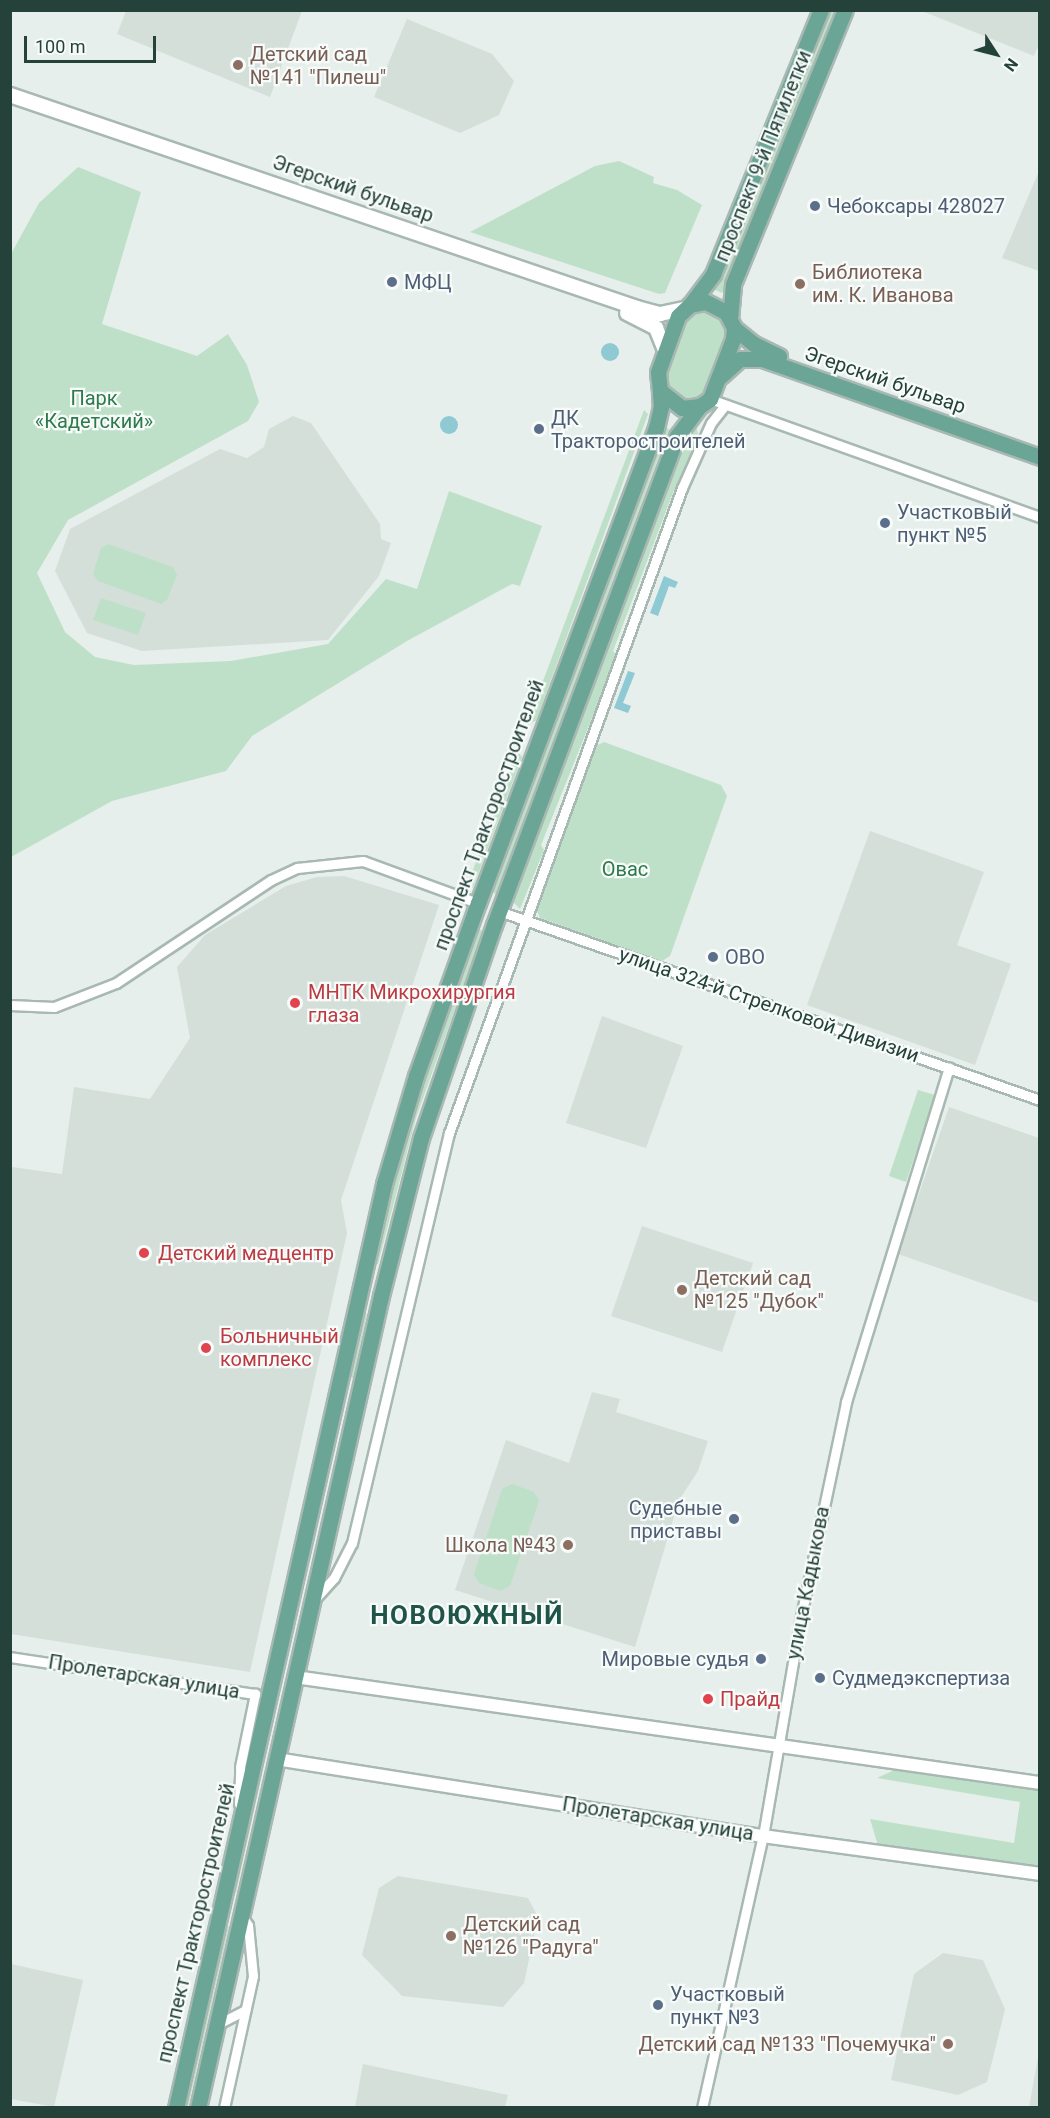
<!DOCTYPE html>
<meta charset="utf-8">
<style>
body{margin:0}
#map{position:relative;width:1050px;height:2118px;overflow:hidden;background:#e6efeb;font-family:Roboto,sans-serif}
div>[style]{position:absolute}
.built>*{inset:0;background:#d4dfda}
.green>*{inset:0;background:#bfe0c8}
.water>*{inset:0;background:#8ec9d4}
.round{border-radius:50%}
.roads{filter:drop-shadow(2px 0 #a8b8b2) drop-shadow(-2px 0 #a8b8b2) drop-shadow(0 2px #a8b8b2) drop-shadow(0 -2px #a8b8b2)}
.minor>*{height:9px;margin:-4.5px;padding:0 4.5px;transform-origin:4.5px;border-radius:4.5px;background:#fff}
.tertiary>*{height:12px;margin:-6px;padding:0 6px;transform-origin:6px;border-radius:6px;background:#fff}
.secondary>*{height:14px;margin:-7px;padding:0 7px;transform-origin:7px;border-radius:7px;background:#fff}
.primary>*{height:15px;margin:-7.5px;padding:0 7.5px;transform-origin:7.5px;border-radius:7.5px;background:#6aa596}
.dots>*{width:16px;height:16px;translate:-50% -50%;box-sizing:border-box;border:3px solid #f7fbf9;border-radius:50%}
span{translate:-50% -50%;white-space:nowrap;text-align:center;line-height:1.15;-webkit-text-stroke:4.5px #f7fbf9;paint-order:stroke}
.education-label{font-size:20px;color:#785e54}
.left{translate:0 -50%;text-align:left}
.right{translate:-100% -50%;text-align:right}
.street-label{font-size:20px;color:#24423a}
.service-label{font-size:20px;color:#4e5e75}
.park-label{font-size:20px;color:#2d7a4b}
.health-label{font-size:20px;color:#be3a42}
.district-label{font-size:26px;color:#1f5548;font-weight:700;letter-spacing:1.5px}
.frame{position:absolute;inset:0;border:12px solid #24423a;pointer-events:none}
.north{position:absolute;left:966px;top:24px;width:60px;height:60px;-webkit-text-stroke:4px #f7fbf9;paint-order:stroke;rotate:126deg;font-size:16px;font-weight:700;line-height:24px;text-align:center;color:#24423a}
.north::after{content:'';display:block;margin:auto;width:21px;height:27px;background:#24423a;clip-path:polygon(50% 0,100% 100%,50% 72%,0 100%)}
.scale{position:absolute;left:24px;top:36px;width:132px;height:27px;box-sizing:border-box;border:3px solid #24423a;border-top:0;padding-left:8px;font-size:18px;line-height:21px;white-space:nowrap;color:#24423a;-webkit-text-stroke:4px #f7fbf9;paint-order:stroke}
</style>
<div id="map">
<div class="built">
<i style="clip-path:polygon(126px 11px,126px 10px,302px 11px,270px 97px,117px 34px)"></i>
<i style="clip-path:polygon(922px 11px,1039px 11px,1039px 44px,1034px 56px)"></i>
<i style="clip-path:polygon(407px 19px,492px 54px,514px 81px,499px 115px,460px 133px,374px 97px)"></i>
<i style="clip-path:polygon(1039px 171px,1039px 271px,1002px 258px)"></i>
<i style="clip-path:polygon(293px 416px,311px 423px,380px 524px,381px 539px,391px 543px,379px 576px,328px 640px,142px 651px,87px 633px,55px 571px,70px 529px,220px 449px,247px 458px,264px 447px,269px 429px)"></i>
<i style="clip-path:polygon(870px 831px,984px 872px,957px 945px,1011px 964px,975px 1065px,807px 1005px)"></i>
<i style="clip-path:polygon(344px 876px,439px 905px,341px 1200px,347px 1233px,250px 1672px,11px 1634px,12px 1167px,62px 1174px,74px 1087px,150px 1099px,190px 1038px,177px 967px,205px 935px,286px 886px,317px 877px)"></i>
<i style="clip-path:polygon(602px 1016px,683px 1046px,646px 1148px,566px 1123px)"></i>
<i style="clip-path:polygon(949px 1107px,1039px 1138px,1039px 1303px,898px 1254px)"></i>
<i style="clip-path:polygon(642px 1226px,753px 1263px,722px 1352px,611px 1316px)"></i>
<i style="clip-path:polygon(592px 1392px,620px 1399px,616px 1412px,708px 1441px,698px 1471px,679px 1500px,635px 1647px,455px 1590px,506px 1440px,569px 1463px)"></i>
<i style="clip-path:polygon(398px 1876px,528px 1898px,538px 1917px,524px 1983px,503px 2007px,402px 1996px,362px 1955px,379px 1888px)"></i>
<i style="clip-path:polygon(943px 1953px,983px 1960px,1005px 2009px,987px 2082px,958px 2095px,891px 2080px,914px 1974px)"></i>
<i style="clip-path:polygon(11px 1964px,83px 1980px,54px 2107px,11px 2099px)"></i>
<i style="clip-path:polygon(1039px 2052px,1039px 2107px,1029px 2107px)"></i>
<i style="clip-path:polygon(363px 2064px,508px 2095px,505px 2107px,355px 2107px)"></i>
</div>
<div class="green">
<i style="clip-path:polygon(827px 11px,837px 11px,722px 293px,713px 289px)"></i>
<i style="clip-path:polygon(619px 161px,654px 177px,653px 183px,677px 190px,702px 205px,665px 293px,659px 294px,470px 232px,595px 166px)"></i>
<i style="clip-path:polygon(78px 167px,141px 192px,102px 324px,197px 356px,228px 334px,247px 365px,259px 402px,248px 421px,68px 520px,37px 573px,65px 632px,95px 657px,134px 665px,231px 661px,328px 644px,386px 579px,417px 589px,449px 491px,542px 526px,520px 586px,512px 584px,407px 641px,252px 736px,226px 771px,112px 801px,11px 857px,11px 254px,39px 203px)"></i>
<i style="clip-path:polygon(702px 307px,724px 320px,729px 338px,708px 393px,698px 401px,681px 402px,664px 390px,662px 372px,680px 319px)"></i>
<i style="clip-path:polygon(644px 410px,648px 414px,536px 721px,527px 724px)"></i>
<i style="clip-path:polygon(695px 423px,699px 437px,679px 488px,674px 490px,613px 651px,617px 656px,541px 845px,544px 850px,520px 909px,512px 901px,686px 435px)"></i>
<i style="clip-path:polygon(662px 426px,669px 429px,496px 894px,492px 892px)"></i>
<i style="clip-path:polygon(108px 544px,173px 567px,177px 575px,167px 600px,161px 604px,98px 581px,93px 574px,101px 548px)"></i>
<i style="clip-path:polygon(101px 598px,146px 613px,138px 635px,93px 620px)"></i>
<i style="clip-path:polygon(604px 742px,721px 785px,727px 796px,670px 956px,662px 961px,540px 918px,535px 906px,594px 747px)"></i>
<i style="clip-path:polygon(517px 751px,522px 757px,473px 888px,467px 886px)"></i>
<i style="clip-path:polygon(478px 929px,483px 931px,416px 1118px,378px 1264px,372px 1263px,410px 1116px)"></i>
<i style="clip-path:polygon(918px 1090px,935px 1095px,906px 1182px,889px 1176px)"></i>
<i style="clip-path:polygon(360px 1313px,367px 1314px,353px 1378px,347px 1377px)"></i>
<i style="clip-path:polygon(336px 1415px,342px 1416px,311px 1553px,306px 1552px)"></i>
<i style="clip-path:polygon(512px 1484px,534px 1492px,539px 1501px,510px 1586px,501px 1591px,479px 1583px,474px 1574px,502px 1489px)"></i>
<i style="clip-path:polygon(907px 1764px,1039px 1783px,1039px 1874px,880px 1852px,870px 1819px,1014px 1843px,1020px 1802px,877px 1778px)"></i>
<i style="clip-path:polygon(257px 1774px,262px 1774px,236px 1893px,231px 1891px)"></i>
<i style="clip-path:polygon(225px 1926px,229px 1927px,188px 2107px,184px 2107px)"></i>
</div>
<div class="water">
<i class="round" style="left:601px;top:343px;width:18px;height:18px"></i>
<i class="round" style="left:440px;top:416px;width:18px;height:18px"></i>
<i style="clip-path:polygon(664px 576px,678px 582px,675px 588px,669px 586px,658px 616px,650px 613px)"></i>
<i style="clip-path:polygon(628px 671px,635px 673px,623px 703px,631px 706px,628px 713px,614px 708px)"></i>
</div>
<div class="roads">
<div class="minor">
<i style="left:710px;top:399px;width:350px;rotate:19.7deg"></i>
<i style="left:499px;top:911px;width:573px;rotate:19.26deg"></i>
<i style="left:10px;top:1005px;width:44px;rotate:2.6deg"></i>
<i style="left:54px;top:1007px;width:66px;rotate:-21.2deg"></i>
<i style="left:116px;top:983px;width:186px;rotate:-33.6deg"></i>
<i style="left:271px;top:880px;width:29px;rotate:-25deg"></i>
<i style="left:297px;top:868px;width:66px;rotate:-6.1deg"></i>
<i style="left:363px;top:861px;width:122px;rotate:20.1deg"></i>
<i style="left:314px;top:1600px;width:30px;rotate:-48deg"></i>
<i style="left:334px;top:1578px;width:39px;rotate:-63deg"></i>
<i style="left:352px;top:1543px;width:421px;rotate:-76.7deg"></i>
<i style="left:449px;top:1133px;width:686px;rotate:-70.14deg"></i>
<i style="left:682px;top:488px;width:71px;rotate:-66deg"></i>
<i style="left:711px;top:423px;width:23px;rotate:-52deg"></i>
<i style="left:10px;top:1657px;width:248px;rotate:8.6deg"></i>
<i style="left:239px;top:1804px;width:37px;rotate:-88deg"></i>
<i style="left:240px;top:1767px;width:75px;rotate:-78.4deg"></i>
<i style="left:216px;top:2025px;width:33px;rotate:-27deg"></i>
<i style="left:224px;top:2108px;width:135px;rotate:-77.6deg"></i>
<i style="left:253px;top:1976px;width:51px;rotate:-95.6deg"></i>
<i style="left:248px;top:1925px;width:12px;rotate:-125deg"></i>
<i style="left:702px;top:2108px;width:279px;rotate:-77.4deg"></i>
<i style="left:763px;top:1836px;width:218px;rotate:-80.2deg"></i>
<i style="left:800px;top:1621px;width:224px;rotate:-78.1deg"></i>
<i style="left:846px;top:1402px;width:350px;rotate:-72.9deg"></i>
</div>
<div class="tertiary">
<i style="left:295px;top:1677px;width:753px;rotate:8.1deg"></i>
<i style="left:276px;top:1759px;width:493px;rotate:9deg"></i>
<i style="left:763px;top:1836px;width:280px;rotate:7.8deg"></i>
</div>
<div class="secondary">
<i style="left:10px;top:95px;width:662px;rotate:18.76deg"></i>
<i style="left:637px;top:308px;width:24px;rotate:15deg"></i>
<i style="left:660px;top:314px;width:24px;rotate:-12deg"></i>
<i style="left:627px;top:313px;width:33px;rotate:27deg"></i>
<i style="left:656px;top:328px;width:24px;rotate:68deg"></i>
</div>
<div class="primary">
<i style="left:706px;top:302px;width:22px;rotate:27deg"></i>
<i style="left:726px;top:312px;width:18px;rotate:63deg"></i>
<i style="left:734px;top:328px;width:11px;rotate:95deg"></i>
<i style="left:733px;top:339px;width:64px;rotate:111deg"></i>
<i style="left:710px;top:399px;width:12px;rotate:145deg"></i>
<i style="left:700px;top:406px;width:18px;rotate:174deg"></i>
<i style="left:682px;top:408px;width:28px;rotate:-142deg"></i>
<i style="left:660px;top:391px;width:19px;rotate:-96deg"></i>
<i style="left:658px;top:372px;width:59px;rotate:-70.3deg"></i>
<i style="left:678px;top:316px;width:16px;rotate:-43deg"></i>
<i style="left:690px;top:305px;width:16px;rotate:-11deg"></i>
<i style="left:690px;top:305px;width:39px;rotate:-53deg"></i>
<i style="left:713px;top:274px;width:285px;rotate:-67.8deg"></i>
<i style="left:730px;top:319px;width:35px;rotate:-85deg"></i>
<i style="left:733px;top:284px;width:296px;rotate:-67.8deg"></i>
<i style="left:734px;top:328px;width:26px;rotate:39deg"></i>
<i style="left:754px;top:344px;width:28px;rotate:26deg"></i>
<i style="left:721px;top:376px;width:25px;rotate:-42deg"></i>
<i style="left:740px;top:359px;width:22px"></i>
<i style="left:762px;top:359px;width:295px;rotate:19.4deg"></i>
<i style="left:176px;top:2108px;width:947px;rotate:-77.31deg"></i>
<i style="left:384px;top:1184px;width:113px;rotate:-73.5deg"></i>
<i style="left:416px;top:1076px;width:184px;rotate:-70.3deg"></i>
<i style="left:478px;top:903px;width:507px;rotate:-69.46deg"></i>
<i style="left:656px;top:428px;width:22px;rotate:-77deg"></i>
<i style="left:661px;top:407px;width:16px;rotate:-94deg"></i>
<i style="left:198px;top:2108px;width:832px;rotate:-77.3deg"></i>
<i style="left:381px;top:1296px;width:163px;rotate:-75.8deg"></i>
<i style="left:421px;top:1138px;width:225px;rotate:-71.1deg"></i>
<i style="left:494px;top:925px;width:522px;rotate:-69.48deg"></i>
<i style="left:677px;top:436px;width:38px;rotate:-53deg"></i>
</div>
</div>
<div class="dots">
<i style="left:238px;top:65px;background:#8d6e63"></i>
<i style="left:815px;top:206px;background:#5c6f8a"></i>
<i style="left:392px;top:282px;background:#5c6f8a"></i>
<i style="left:800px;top:284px;background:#8d6e63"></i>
<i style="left:539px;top:429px;background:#5c6f8a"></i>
<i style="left:885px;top:523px;background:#5c6f8a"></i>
<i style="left:713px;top:957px;background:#5c6f8a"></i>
<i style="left:295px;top:1003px;background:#e0444e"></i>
<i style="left:144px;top:1253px;background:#e0444e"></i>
<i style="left:682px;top:1290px;background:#8d6e63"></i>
<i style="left:206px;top:1348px;background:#e0444e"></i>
<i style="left:734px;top:1519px;background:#5c6f8a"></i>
<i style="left:568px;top:1545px;background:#8d6e63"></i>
<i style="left:761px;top:1659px;background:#5c6f8a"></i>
<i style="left:820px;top:1678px;background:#5c6f8a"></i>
<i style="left:708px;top:1699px;background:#e0444e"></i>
<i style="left:451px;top:1936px;background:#8d6e63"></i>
<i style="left:658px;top:2005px;background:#5c6f8a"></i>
<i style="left:948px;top:2044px;background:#8d6e63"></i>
</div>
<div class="education-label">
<span class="left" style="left:250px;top:66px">Детский сад<br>№141 "Пилеш"</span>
<span class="left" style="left:812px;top:284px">Библиотека<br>им. К. Иванова</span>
<span class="left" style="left:694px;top:1290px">Детский сад<br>№125 "Дубок"</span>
<span class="right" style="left:556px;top:1545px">Школа №43</span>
<span class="left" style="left:463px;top:1936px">Детский сад<br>№126 "Радуга"</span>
<span class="right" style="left:936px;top:2044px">Детский сад №133 "Почемучка"</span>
</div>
<div class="street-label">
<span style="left:763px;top:156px;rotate:-68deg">проспект 9-й Пятилетки</span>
<span style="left:353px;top:189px;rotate:19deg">Эгерский бульвар</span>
<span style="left:885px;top:380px;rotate:19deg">Эгерский бульвар</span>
<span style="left:489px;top:815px;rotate:-70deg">проспект Тракторостроителей</span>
<span style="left:769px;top:1005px;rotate:19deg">улица 324-й Стрелковой Дивизии</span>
<span style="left:808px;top:1583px;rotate:-79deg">улица Кадыкова</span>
<span style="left:144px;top:1677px;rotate:9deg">Пролетарская улица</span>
<span style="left:658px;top:1819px;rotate:9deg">Пролетарская улица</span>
<span style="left:196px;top:1923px;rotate:-77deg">проспект Тракторостроителей</span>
</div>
<div class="service-label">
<span class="left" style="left:827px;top:206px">Чебоксары 428027</span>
<span class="left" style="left:404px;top:282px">МФЦ</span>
<span class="left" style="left:551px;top:430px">ДК<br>Тракторостроителей</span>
<span class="left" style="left:897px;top:524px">Участковый<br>пункт №5</span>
<span class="left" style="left:725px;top:957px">ОВО</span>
<span class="right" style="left:722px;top:1520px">Судебные<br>приставы</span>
<span class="right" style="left:749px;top:1659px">Мировые судья</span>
<span class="left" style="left:832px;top:1678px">Судмедэкспертиза</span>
<span class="left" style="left:670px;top:2006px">Участковый<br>пункт №3</span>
</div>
<div class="park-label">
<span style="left:94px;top:410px">Парк<br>«Кадетский»</span>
<span style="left:625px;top:869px">Овас</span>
</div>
<div class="health-label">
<span class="left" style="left:308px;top:1004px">МНТК Микрохирургия<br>глаза</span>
<span class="left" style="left:158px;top:1253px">Детский медцентр</span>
<span class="left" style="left:220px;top:1348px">Больничный<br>комплекс</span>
<span class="left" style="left:720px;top:1699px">Прайд</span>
</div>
<div class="district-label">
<span style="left:467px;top:1616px">НОВОЮЖНЫЙ</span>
</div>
<div class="frame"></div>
<div class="north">N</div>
<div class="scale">100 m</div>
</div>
